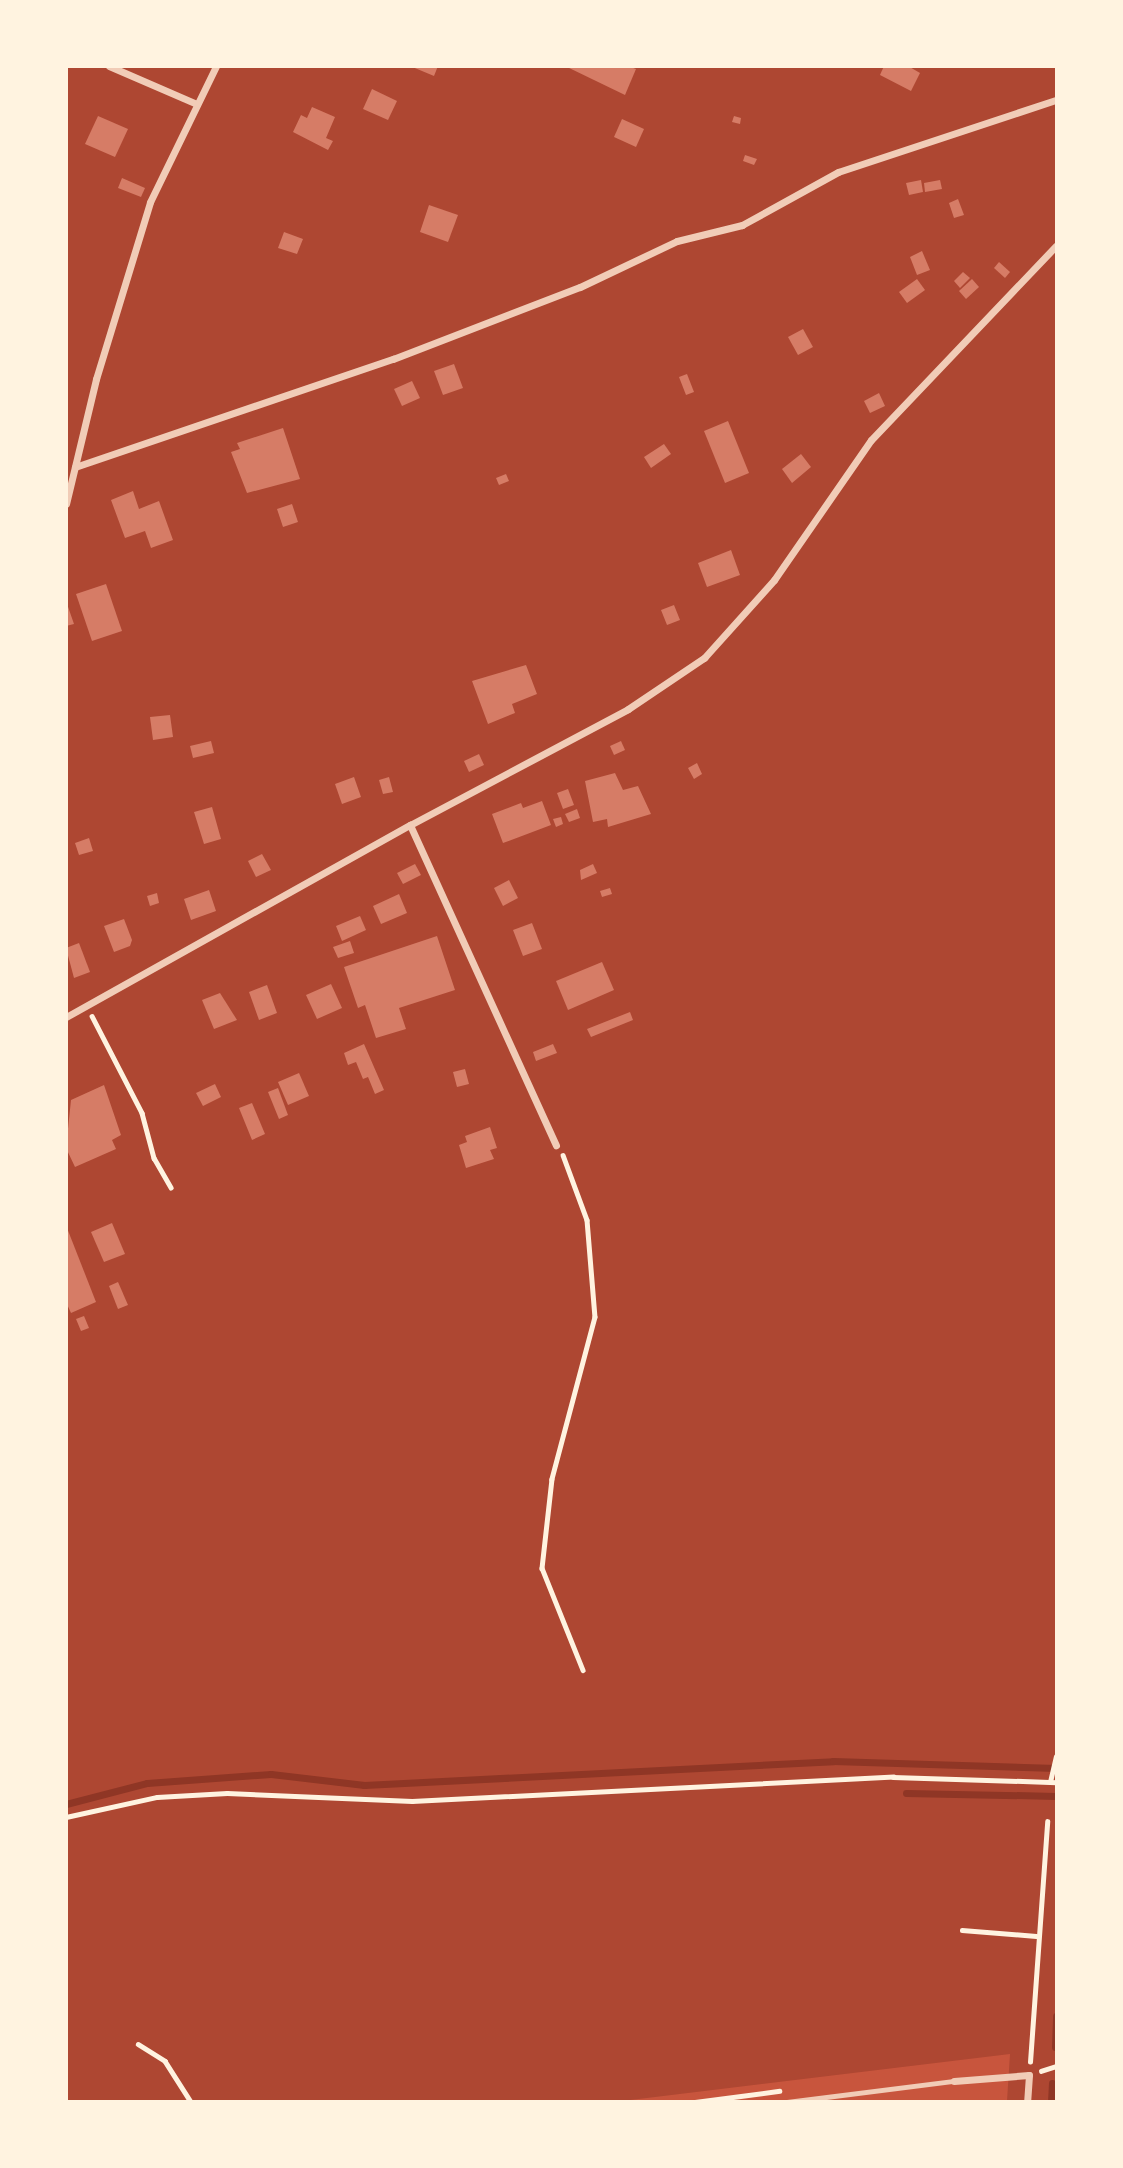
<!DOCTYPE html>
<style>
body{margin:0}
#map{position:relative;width:1123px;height:2168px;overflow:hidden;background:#c8553d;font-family:Quicksand,sans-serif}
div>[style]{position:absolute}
.green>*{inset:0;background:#ae4732}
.stream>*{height:7px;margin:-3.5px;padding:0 3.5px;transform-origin:3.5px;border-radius:3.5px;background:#8f3625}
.building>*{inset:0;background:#d67c66}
.path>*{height:4.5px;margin:-2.25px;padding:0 2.25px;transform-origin:2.25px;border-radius:2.25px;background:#fff3e0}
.service>*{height:4.5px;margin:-2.25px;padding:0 2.25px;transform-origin:2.25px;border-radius:2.25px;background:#f1ccb7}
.minor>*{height:7px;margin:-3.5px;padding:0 3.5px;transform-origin:3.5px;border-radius:3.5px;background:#f1ccb7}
span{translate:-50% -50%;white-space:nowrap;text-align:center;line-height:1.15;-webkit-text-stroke:5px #fff3e0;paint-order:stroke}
.frame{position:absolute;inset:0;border:68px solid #fff3e0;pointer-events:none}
</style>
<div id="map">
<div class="green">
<i style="clip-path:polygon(66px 67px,1056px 67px,1056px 2101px,1007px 2101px,1010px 2054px,614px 2102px,67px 2101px)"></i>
</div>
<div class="stream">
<i style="left:906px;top:1793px;width:150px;rotate:1.1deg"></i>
<i style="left:66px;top:1804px;width:84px;rotate:-14.5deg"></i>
<i style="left:147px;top:1783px;width:124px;rotate:-4.2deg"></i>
<i style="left:271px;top:1774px;width:94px;rotate:6.7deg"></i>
<i style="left:364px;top:1785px;width:470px;rotate:-2.9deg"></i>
<i style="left:833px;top:1761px;width:223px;rotate:1.8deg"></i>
<i style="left:1055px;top:2047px;width:31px;rotate:-88deg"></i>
<i style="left:1051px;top:2102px;width:19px;rotate:-87deg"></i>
</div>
<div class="building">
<i style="clip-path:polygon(410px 66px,438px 66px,434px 76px)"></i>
<i style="clip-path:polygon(565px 66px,628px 66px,636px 69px,625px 95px)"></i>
<i style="clip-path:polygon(884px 66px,908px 66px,920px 73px,911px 91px,880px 75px)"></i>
<i style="clip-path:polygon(372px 89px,397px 101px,388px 120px,363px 109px)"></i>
<i style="clip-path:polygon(312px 107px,335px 117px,326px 138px,333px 141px,328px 150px,293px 132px,301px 115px,307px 118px)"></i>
<i style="clip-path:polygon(98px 116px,128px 129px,115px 157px,85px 144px)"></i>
<i style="clip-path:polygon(734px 116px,741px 118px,740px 124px,732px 122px)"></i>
<i style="clip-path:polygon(622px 119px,644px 129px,636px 147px,614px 137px)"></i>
<i style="clip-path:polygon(745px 155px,757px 159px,754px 165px,743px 161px)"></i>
<i style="clip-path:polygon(122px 178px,145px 188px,141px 197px,118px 188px)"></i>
<i style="clip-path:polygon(921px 180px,923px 192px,909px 195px,906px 183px)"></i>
<i style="clip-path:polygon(940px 180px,942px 189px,925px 192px,924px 183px)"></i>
<i style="clip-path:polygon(958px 199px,964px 215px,954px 218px,949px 203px)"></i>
<i style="clip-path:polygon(429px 205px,458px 215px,448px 242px,420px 232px)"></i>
<i style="clip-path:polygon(284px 232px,303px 239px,297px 254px,278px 248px)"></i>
<i style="clip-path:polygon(922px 251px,930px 270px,917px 275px,910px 257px)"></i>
<i style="clip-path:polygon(999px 262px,1010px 272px,1005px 278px,994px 268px)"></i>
<i style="clip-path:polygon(963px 272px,970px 278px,960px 288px,954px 281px)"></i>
<i style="clip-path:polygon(917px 279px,925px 290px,907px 303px,899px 292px)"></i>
<i style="clip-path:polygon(972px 279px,979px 287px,966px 299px,959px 291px)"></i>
<i style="clip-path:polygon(803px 329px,813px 347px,798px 355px,788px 337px)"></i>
<i style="clip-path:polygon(454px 364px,463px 388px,443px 395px,434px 371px)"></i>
<i style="clip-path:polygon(687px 374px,694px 392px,686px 395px,679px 377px)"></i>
<i style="clip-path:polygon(412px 381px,420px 398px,402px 406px,394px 389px)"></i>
<i style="clip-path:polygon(879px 393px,885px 406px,870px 413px,864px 401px)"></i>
<i style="clip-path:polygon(728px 421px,749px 473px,725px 483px,704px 431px)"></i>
<i style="clip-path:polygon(283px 428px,300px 479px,247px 493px,231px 452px,240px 449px,237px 443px)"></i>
<i style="clip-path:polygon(664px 444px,671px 454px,651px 468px,644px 457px)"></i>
<i style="clip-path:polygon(801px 454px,811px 467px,792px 483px,782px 469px)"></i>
<i style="clip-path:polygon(506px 474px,509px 481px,499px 485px,496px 478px)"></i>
<i style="clip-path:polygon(133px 491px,139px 509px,159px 501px,173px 540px,151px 548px,145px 531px,125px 538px,111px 500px)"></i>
<i style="clip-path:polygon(292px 504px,298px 522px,283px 527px,277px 509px)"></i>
<i style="clip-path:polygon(731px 550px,740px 575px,707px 587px,698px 563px)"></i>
<i style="clip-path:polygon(106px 584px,122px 631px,92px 641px,76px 594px)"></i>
<i style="clip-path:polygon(66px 601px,74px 624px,66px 626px)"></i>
<i style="clip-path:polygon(674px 605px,680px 620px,667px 625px,661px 610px)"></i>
<i style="clip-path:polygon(526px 665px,537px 694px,512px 704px,515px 713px,488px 724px,472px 681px)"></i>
<i style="clip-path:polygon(170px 715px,173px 737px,153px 740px,150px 717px)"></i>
<i style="clip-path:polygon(211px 741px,214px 753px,193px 758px,190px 746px)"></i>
<i style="clip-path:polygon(621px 741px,625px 750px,614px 755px,610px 746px)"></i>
<i style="clip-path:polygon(479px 754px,484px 765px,469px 772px,464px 761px)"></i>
<i style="clip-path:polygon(697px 763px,702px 774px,694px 779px,688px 768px)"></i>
<i style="clip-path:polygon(615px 773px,623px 790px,638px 786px,651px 814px,608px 827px,607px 819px,593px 822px,585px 781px)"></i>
<i style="clip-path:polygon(354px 777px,361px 797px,342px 804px,335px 784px)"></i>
<i style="clip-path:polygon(389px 777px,393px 792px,383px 794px,379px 780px)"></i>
<i style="clip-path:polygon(568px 789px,574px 805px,563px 809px,557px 793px)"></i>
<i style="clip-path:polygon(542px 801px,551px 825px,503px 843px,492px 814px,521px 803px,523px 808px)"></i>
<i style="clip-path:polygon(212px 807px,221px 839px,204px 844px,194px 812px)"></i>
<i style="clip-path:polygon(577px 809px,580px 818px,569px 822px,565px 814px)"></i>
<i style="clip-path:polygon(561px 817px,563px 824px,556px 827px,553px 819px)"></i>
<i style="clip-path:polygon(89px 838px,93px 851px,79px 855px,75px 843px)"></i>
<i style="clip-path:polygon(262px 854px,271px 870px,256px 877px,248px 861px)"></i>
<i style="clip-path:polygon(415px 864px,421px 875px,403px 884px,397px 873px)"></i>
<i style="clip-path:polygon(593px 864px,597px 873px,581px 880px,580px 870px)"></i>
<i style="clip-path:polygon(509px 880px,518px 898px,503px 906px,494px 888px)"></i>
<i style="clip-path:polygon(610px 888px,612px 894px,602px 897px,600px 891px)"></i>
<i style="clip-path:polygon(209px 890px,216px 911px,191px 920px,184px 899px)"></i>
<i style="clip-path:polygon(157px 893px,159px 903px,150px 906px,147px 896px)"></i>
<i style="clip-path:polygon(399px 894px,407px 913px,381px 924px,373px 906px)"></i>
<i style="clip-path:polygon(360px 916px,366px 930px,342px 941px,336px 926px)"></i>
<i style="clip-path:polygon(124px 919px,132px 940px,130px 946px,114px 952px,104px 926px)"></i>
<i style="clip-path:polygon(532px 923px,542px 949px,523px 956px,513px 930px)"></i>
<i style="clip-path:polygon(437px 936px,455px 990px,399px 1008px,406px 1029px,376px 1038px,365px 1005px,358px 1008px,344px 967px)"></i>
<i style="clip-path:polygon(350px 941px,354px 953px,338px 958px,333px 947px)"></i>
<i style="clip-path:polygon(79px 943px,90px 972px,74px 978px,66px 948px)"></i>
<i style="clip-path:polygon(602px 962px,614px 990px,568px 1010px,556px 981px)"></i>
<i style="clip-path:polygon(331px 984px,342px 1008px,317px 1019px,306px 995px)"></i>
<i style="clip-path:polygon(267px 985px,277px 1013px,259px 1020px,249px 992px)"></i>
<i style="clip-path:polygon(220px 993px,237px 1020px,214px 1029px,202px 1000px)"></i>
<i style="clip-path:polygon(630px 1012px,633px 1020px,591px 1037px,587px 1029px)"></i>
<i style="clip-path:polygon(364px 1044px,384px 1090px,375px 1094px,368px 1077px,363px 1079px,356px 1062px,348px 1065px,344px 1053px)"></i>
<i style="clip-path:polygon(553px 1044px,557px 1053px,536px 1061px,533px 1052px)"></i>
<i style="clip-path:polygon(465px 1069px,469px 1084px,457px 1087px,453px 1072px)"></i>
<i style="clip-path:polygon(299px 1073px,309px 1096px,288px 1105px,278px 1082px)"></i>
<i style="clip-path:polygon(215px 1084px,221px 1097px,203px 1106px,196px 1093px)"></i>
<i style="clip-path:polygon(104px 1085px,121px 1135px,112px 1140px,116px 1149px,75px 1167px,66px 1148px,71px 1100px)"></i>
<i style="clip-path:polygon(278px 1088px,288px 1115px,279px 1119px,268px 1092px)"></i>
<i style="clip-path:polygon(252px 1103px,265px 1134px,252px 1140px,239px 1108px)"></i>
<i style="clip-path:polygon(490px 1127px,497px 1148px,490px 1150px,494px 1159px,466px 1168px,459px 1145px,467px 1142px,465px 1136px)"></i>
<i style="clip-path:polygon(112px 1223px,125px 1254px,104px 1262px,91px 1232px)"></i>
<i style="clip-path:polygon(67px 1228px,96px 1302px,71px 1313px,66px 1302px)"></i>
<i style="clip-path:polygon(118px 1282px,128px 1305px,118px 1309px,109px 1286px)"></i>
<i style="clip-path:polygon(84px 1316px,89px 1328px,81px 1331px,76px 1319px)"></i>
</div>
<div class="path">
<i style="left:92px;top:1016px;width:109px;rotate:62.7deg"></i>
<i style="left:142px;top:1113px;width:47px;rotate:75.1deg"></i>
<i style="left:154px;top:1158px;width:34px;rotate:60deg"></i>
<i style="left:563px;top:1155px;width:69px;rotate:69.7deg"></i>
<i style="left:587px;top:1220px;width:97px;rotate:85.3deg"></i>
<i style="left:595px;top:1317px;width:168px;rotate:104.9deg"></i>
<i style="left:552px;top:1479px;width:90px;rotate:96.4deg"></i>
<i style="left:542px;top:1568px;width:110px;rotate:68.1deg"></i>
<i style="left:1050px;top:1782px;width:26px;rotate:-77deg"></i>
<i style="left:66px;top:1817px;width:93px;rotate:-12.4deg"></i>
<i style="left:157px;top:1797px;width:70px;rotate:-3.3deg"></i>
<i style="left:227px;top:1793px;width:185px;rotate:2.5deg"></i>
<i style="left:412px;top:1801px;width:482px;rotate:-2.9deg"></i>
<i style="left:893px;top:1777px;width:163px;rotate:1.8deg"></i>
<i style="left:962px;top:1930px;width:74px;rotate:4.6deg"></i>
<i style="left:138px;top:2044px;width:32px;rotate:32deg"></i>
<i style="left:165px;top:2061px;width:49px;rotate:57.6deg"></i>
<i style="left:1030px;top:2062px;width:241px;rotate:-85.9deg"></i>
<i style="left:1041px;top:2071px;width:16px;rotate:-18deg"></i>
<i style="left:695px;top:2102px;width:85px;rotate:-7.5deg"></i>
</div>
<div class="service">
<i style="left:787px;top:2102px;width:168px;rotate:-7.2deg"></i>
</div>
<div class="minor">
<i style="left:109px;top:66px;width:96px;rotate:23.4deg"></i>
<i style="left:75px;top:467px;width:336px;rotate:-18.8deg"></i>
<i style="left:393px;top:359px;width:200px;rotate:-21.1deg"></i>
<i style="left:580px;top:287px;width:107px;rotate:-25.4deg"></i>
<i style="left:677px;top:241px;width:67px;rotate:-13.8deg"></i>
<i style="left:742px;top:225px;width:110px;rotate:-28.9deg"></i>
<i style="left:838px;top:172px;width:230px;rotate:-18.3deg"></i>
<i style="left:66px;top:504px;width:129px;rotate:-76.5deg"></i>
<i style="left:96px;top:379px;width:185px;rotate:-73deg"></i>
<i style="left:150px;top:202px;width:151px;rotate:-64.1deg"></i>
<i style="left:410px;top:825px;width:352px;rotate:65.5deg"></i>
<i style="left:66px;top:1017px;width:394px;rotate:-29.2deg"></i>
<i style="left:410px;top:825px;width:247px;rotate:-28deg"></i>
<i style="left:628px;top:709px;width:92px;rotate:-33.9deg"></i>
<i style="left:704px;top:658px;width:105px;rotate:-48.1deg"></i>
<i style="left:774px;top:580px;width:170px;rotate:-55.3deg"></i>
<i style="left:871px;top:440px;width:268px;rotate:-46.4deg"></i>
<i style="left:954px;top:2081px;width:75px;rotate:-4.6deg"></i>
<i style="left:1029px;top:2075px;width:27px;rotate:94deg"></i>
</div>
<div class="frame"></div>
</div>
